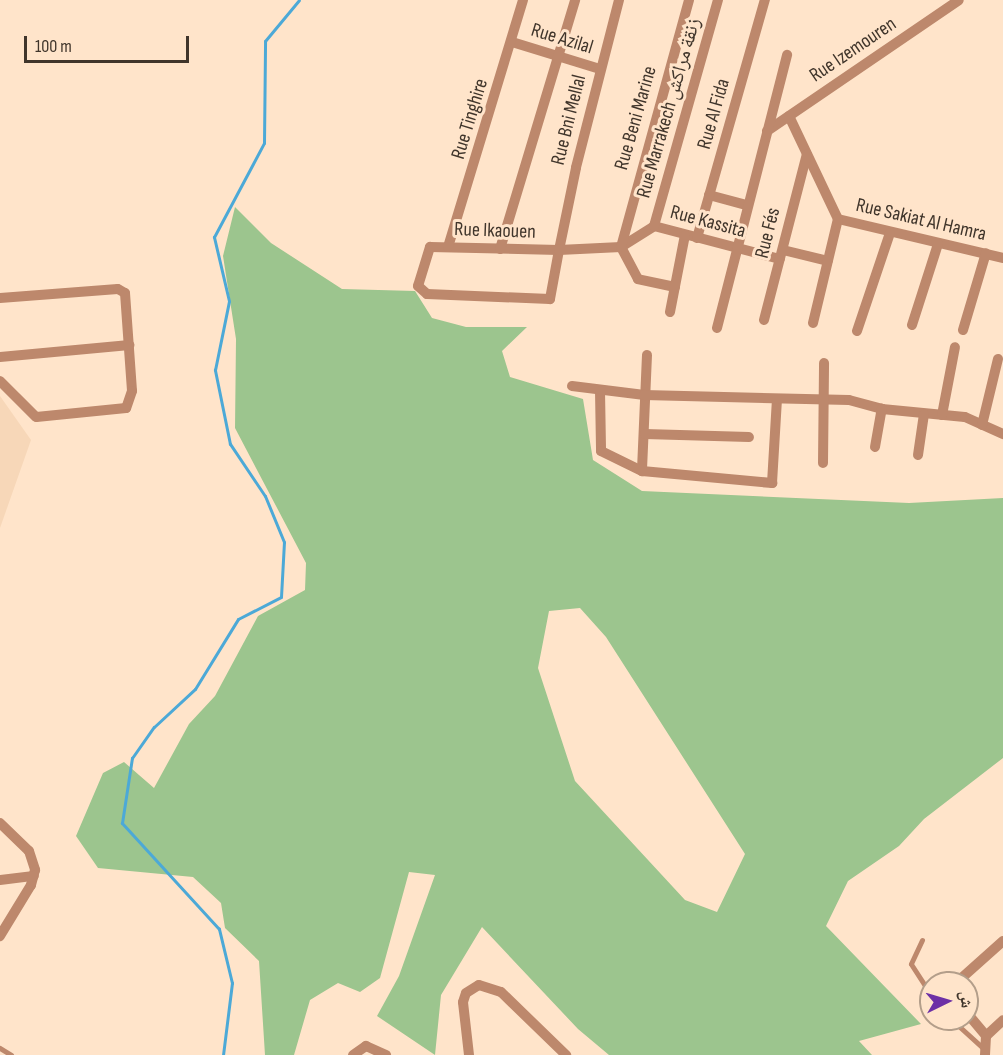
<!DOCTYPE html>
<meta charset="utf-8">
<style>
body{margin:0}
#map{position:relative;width:1003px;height:1055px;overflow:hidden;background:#ffe4ca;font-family:"Sofia Sans Condensed","Noto Naskh Arabic",sans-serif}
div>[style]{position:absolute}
.built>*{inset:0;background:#f7d7b8}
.green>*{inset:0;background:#9cc58e}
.stream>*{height:3px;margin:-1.5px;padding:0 1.5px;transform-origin:1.5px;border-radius:1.5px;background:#4ca9d7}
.service>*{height:5px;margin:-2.5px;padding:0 2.5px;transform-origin:2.5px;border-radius:2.5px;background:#bd886c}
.minor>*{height:10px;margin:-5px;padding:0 5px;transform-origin:5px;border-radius:5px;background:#bd886c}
span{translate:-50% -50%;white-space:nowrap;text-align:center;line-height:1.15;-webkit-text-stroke:6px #ffe4ca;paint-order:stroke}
.street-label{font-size:20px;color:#40352b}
.north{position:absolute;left:919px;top:971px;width:60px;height:60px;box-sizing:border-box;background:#ffe4ca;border:2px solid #b39e8a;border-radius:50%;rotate:85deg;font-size:16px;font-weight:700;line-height:24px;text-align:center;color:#40352b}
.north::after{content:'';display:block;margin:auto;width:21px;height:27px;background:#6d30a6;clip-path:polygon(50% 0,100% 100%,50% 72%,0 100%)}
.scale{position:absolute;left:24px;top:36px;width:165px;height:27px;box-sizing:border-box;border:3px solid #40352b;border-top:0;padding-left:8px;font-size:18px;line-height:21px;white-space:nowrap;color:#40352b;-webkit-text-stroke:4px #ffe4ca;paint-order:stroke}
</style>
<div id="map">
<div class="built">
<i style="clip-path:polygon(0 396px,31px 440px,0 528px)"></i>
</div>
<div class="green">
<i style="clip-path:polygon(evenodd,235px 207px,271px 243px,342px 289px,415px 291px,432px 318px,466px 327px,527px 327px,502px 351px,510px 377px,583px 399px,593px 460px,642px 491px,909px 503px,1003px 498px,1003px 758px,924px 819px,899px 846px,848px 881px,826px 926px,921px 1024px,859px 1041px,872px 1055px,609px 1055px,578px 1029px,482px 927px,441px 995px,435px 1055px,377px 1016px,399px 976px,435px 875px,409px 872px,380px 978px,360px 992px,338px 983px,310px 1000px,294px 1055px,265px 1055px,259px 961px,225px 928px,221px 903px,193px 877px,98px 868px,76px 836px,103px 773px,124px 762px,154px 788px,189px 724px,215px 696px,258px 616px,305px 590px,306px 563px,235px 428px,236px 339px,223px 256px,235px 207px,580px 608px,606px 637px,745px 854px,717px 912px,685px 900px,575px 781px,538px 668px,549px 611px,580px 608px)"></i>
</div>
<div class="stream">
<i style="left:223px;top:1055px;width:73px;rotate:-82.9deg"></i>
<i style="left:232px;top:983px;width:56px;rotate:-103.5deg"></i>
<i style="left:219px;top:929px;width:144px;rotate:-132.5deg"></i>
<i style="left:122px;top:823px;width:66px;rotate:-81.3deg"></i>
<i style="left:132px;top:758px;width:38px;rotate:-55deg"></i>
<i style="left:154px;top:727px;width:56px;rotate:-42.8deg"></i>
<i style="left:195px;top:689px;width:82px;rotate:-58.4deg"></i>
<i style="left:238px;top:619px;width:48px;rotate:-27.1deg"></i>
<i style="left:281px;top:597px;width:55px;rotate:-86.9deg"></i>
<i style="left:284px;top:542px;width:50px;rotate:-112.4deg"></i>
<i style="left:265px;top:496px;width:63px;rotate:-123.9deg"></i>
<i style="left:230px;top:444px;width:76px;rotate:-101.5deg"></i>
<i style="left:215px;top:370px;width:70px;rotate:-78.5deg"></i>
<i style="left:229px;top:301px;width:66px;rotate:-103.2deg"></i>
<i style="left:214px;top:237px;width:106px;rotate:-62deg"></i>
<i style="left:264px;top:143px;width:102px;rotate:-89.4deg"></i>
<i style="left:265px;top:41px;width:53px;rotate:-50.3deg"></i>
</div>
<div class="service">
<i style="left:922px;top:940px;width:26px;rotate:115deg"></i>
<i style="left:911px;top:964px;width:37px;rotate:57deg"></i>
<i style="left:951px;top:1019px;width:43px;rotate:42.2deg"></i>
<i style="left:0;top:1048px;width:13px;rotate:32deg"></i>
</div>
<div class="minor">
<i style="left:619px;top:0;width:173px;rotate:104.4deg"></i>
<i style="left:576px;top:168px;width:84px;rotate:101.7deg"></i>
<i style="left:559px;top:250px;width:50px;rotate:100.4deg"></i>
<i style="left:550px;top:299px;width:123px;rotate:-177.7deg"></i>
<i style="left:427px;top:294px;width:12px;rotate:-138deg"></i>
<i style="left:418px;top:286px;width:41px;rotate:-72.9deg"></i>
<i style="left:430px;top:247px;width:129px;rotate:1.3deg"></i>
<i style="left:559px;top:250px;width:62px;rotate:-2.8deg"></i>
<i style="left:621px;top:247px;width:39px;rotate:-32deg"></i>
<i style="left:654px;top:226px;width:130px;rotate:14.7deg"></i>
<i style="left:512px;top:42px;width:92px;rotate:17.1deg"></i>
<i style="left:789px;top:116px;width:114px;rotate:64.6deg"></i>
<i style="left:838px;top:219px;width:170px;rotate:13.3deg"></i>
<i style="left:767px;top:131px;width:232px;rotate:-34.3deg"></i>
<i style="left:709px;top:195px;width:39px;rotate:15deg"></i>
<i style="left:654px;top:226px;width:235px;rotate:-74.2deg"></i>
<i style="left:697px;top:238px;width:248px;rotate:-74.1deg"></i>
<i style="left:448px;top:247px;width:258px;rotate:-73.1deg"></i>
<i style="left:500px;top:249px;width:260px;rotate:-73.2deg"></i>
<i style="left:783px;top:250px;width:46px;rotate:13.7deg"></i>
<i style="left:675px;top:287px;width:38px;rotate:-168deg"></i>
<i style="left:638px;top:279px;width:36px;rotate:-118deg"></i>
<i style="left:621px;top:247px;width:256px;rotate:-74.6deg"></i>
<i style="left:0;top:298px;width:118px;rotate:-4.4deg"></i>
<i style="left:118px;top:289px;width:8px;rotate:30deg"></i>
<i style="left:125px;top:293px;width:98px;rotate:85.9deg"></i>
<i style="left:132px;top:391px;width:18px;rotate:109deg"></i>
<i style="left:126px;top:408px;width:90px;rotate:174.3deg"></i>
<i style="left:36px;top:417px;width:51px;rotate:-135deg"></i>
<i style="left:670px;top:312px;width:78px;rotate:-79deg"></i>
<i style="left:764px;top:320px;width:171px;rotate:-75.5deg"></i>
<i style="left:813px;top:323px;width:107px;rotate:-76.5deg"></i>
<i style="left:912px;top:325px;width:85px;rotate:-72.2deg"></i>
<i style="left:717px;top:328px;width:282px;rotate:-75.6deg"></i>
<i style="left:963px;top:330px;width:80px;rotate:-73.4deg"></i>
<i style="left:857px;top:331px;width:103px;rotate:-71.4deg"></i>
<i style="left:647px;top:355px;width:116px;rotate:92.5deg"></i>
<i style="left:642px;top:471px;width:131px;rotate:5.3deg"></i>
<i style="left:772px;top:483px;width:83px;rotate:-86.6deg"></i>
<i style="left:0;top:357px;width:130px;rotate:-5.3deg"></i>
<i style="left:572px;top:386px;width:73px;rotate:7.1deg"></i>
<i style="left:644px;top:395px;width:205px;rotate:1.4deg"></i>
<i style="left:849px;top:400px;width:34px;rotate:15deg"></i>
<i style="left:882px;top:409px;width:83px;rotate:5.5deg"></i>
<i style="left:965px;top:417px;width:42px;rotate:24.1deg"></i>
<i style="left:600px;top:391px;width:60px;rotate:89deg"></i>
<i style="left:601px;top:451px;width:46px;rotate:26deg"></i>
<i style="left:942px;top:415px;width:69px;rotate:-79.2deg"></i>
<i style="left:982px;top:425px;width:68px;rotate:-76.4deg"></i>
<i style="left:645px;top:434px;width:104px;rotate:1.7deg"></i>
<i style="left:875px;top:447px;width:39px;rotate:-80deg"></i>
<i style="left:918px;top:455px;width:41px;rotate:-81.7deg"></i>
<i style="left:823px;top:463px;width:100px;rotate:-89.4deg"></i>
<i style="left:0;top:823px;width:40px;rotate:44deg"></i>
<i style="left:29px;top:851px;width:20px;rotate:72deg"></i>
<i style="left:35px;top:870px;width:16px;rotate:105deg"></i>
<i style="left:31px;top:885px;width:60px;rotate:121.3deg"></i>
<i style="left:0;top:880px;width:34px;rotate:-7deg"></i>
<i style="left:956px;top:983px;width:63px;rotate:-41.8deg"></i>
<i style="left:967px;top:1013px;width:30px;rotate:50deg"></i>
<i style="left:353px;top:1055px;width:16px;rotate:-35deg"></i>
<i style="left:366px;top:1046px;width:22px;rotate:24deg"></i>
<i style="left:469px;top:1055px;width:53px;rotate:-96.5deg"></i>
<i style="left:463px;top:1002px;width:9px;rotate:-72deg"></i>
<i style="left:466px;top:993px;width:15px;rotate:-32deg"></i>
<i style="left:479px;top:985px;width:23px;rotate:18deg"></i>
<i style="left:501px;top:992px;width:91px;rotate:44.1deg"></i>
<i style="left:985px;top:1055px;width:19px;rotate:-87deg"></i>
<i style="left:986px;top:1036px;width:23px;rotate:-43deg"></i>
</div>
<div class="street-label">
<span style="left:562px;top:39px;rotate:17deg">Rue Azilal</span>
<span style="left:853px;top:50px;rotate:-34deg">Rue Izemouren</span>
<span style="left:669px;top:108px;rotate:-74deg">Rue Marrakech زنقة مراكش</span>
<span style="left:714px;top:114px;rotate:-74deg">Rue Al Fida</span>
<span style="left:636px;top:118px;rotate:-74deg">Rue Beni Marine</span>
<span style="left:470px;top:119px;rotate:-73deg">Rue Tinghire</span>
<span style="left:569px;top:120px;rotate:-76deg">Rue Bni Mellal</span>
<span style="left:921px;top:220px;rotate:13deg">Rue Sakiat Al Hamra</span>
<span style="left:708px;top:222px;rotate:15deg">Rue Kassita</span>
<span style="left:495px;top:231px;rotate:2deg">Rue Ikaouen</span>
<span style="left:768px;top:233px;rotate:-76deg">Rue Fés</span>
</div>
<div class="north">ش</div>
<div class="scale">100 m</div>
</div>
